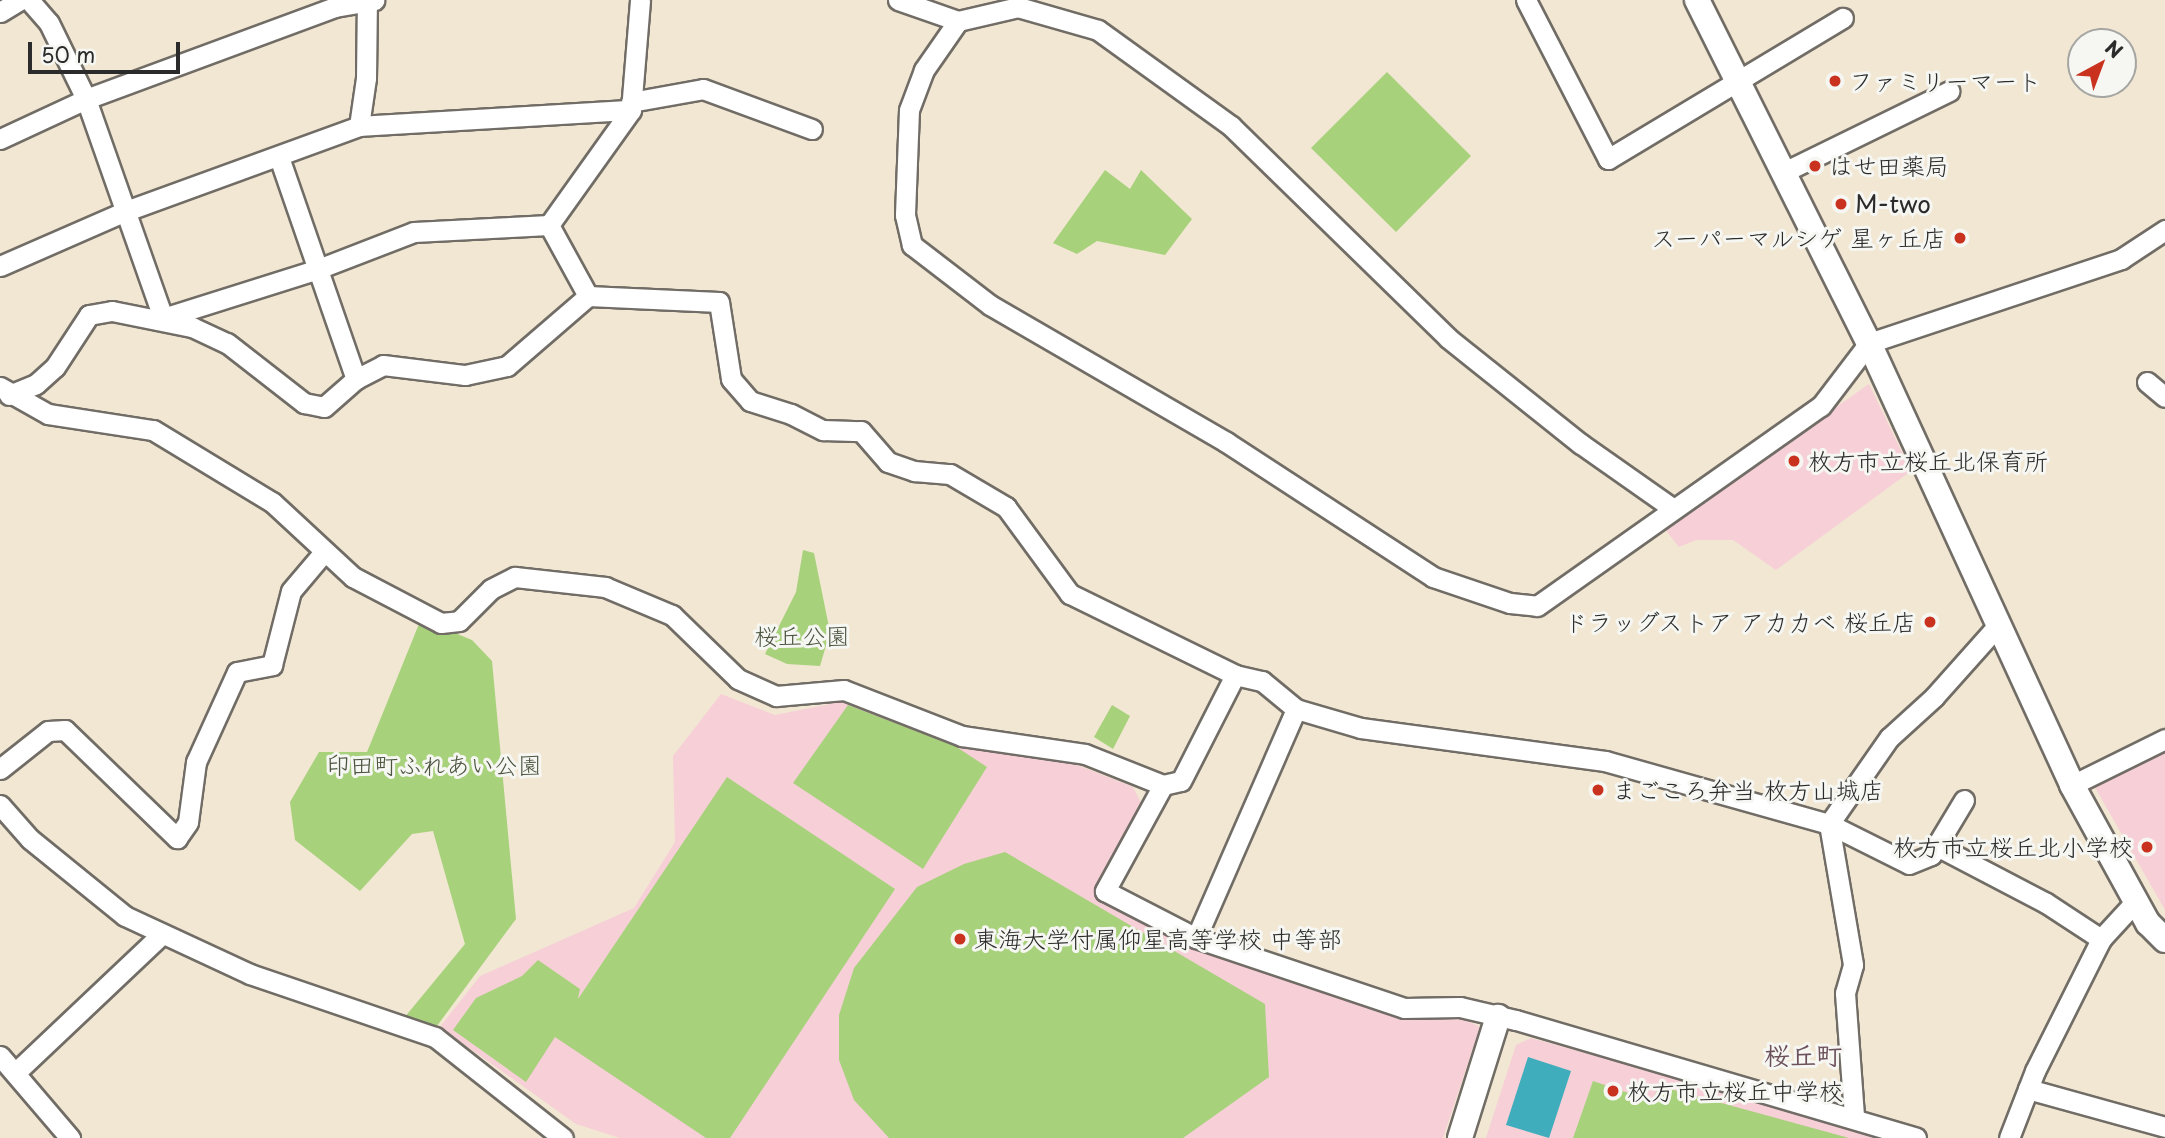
<!DOCTYPE html>
<meta charset="utf-8">
<style>
body{margin:0}
#map{position:relative;width:2165px;height:1138px;overflow:hidden;background:#f2e7d3;font-family:"Playpen Sans","Klee One",sans-serif}
div>[style]{position:absolute}
.built>*{inset:0;background:#f6cfd7}
.green>*{inset:0;background:#a8d17c}
.water>*{inset:0;background:#40adbd}
.roads{filter:drop-shadow(2px 0 #716d66) drop-shadow(-2px 0 #716d66) drop-shadow(0 2px #716d66) drop-shadow(0 -2px #716d66)}
.minor>*{height:19px;margin:-9.5px;padding:0 9.5px;transform-origin:9.5px;border-radius:9.5px;background:#fff}
.tertiary>*{height:24px;margin:-12px;padding:0 12px;transform-origin:12px;border-radius:12px;background:#fff}
.dots>*{width:19px;height:19px;translate:-50% -50%;box-sizing:border-box;border:4px solid #f6f6f2;border-radius:50%}
span{translate:-50% -50%;white-space:nowrap;text-align:center;line-height:1.15;-webkit-text-stroke:6px #f6f6f2;paint-order:stroke}
.poi-label{font-size:24px;color:#2b2b2b}
.left{translate:0 -50%;text-align:left}
.right{translate:-100% -50%;text-align:right}
.park-label{font-size:24px;color:#4a543f}
.neighbourhood-label{font-size:26px;color:#6c515c;font-weight:700}
.north{position:absolute;left:2067px;top:28px;width:70px;height:70px;box-sizing:border-box;background:#f6f6f2;border:2px solid #a5a5a2;border-radius:50%;rotate:41deg;font-size:19px;font-weight:700;line-height:28px;text-align:center;color:#2b2b2b}
.north::after{content:'';display:block;margin:auto;width:24px;height:32px;background:#c8321e;clip-path:polygon(50% 0,100% 100%,50% 72%,0 100%)}
.scale{position:absolute;left:28px;top:42px;width:152px;height:32px;box-sizing:border-box;border:4px solid #2b2b2b;border-top:0;padding-left:9px;font-size:21px;line-height:24px;white-space:nowrap;color:#2b2b2b;-webkit-text-stroke:5px #f6f6f2;paint-order:stroke}
</style>
<div id="map">
<div class="built">
<i style="clip-path:polygon(1869px 384px,1911px 471px,1776px 570px,1733px 540px,1696px 540px,1679px 547px,1664px 528px)"></i>
<i style="clip-path:polygon(721px 694px,775px 715px,850px 700px,1067px 761px,1133px 787px,1143px 807px,1098px 895px,1224px 960px,1401px 1016px,1455px 1015px,1480px 1027px,1443px 1138px,620px 1138px,576px 1124px,440px 1027px,480px 976px,634px 908px,675px 842px,673px 756px)"></i>
<i style="clip-path:polygon(2165px 749px,2165px 910px,2093px 784px)"></i>
<i style="clip-path:polygon(1531px 1038px,1892px 1137px,1895px 1138px,1486px 1138px,1516px 1045px)"></i>
</div>
<div class="green">
<i style="clip-path:polygon(1387px 72px,1471px 156px,1396px 232px,1311px 148px)"></i>
<i style="clip-path:polygon(1105px 170px,1130px 189px,1141px 170px,1192px 219px,1165px 255px,1097px 241px,1077px 254px,1053px 243px)"></i>
<i style="clip-path:polygon(803px 550px,814px 553px,830px 632px,820px 666px,787px 664px,765px 654px,796px 592px)"></i>
<i style="clip-path:polygon(421px 619px,472px 640px,492px 661px,516px 919px,434px 1030px,404px 1018px,465px 944px,433px 831px,412px 834px,360px 891px,295px 840px,290px 802px,319px 752px,367px 752px)"></i>
<i style="clip-path:polygon(848px 705px,955px 746px,987px 767px,923px 869px,793px 783px)"></i>
<i style="clip-path:polygon(1112px 705px,1130px 716px,1113px 749px,1094px 737px)"></i>
<i style="clip-path:polygon(727px 777px,895px 889px,730px 1138px,706px 1138px,555px 1037px,526px 1082px,453px 1030px,476px 998px,522px 976px,538px 960px,580px 989px,578px 999px)"></i>
<i style="clip-path:polygon(1005px 852px,1265px 1004px,1269px 1077px,1183px 1138px,889px 1138px,854px 1100px,839px 1060px,839px 1015px,854px 968px,917px 887px,964px 864px)"></i>
<i style="clip-path:polygon(1593px 1081px,1652px 1101px,1659px 1086px,1849px 1138px,1573px 1138px)"></i>
</div>
<div class="water">
<i style="clip-path:polygon(1528px 1057px,1571px 1071px,1549px 1138px,1506px 1125px)"></i>
</div>
<div class="roads">
<div class="minor">
<i style="left:29px;top:0;width:30px;rotate:49deg"></i>
<i style="left:49px;top:23px;width:85px;rotate:64deg"></i>
<i style="left:86px;top:99px;width:232px;rotate:70.6deg"></i>
<i style="left:163px;top:318px;width:163px;rotate:-17.5deg"></i>
<i style="left:318px;top:269px;width:103px;rotate:-21.1deg"></i>
<i style="left:414px;top:232px;width:135px;rotate:-3deg"></i>
<i style="left:549px;top:225px;width:141px;rotate:-54.5deg"></i>
<i style="left:898px;top:0;width:64px;rotate:19.3deg"></i>
<i style="left:958px;top:21px;width:62px;rotate:-13.1deg"></i>
<i style="left:1018px;top:7px;width:83px;rotate:16deg"></i>
<i style="left:1098px;top:30px;width:164px;rotate:35.8deg"></i>
<i style="left:1231px;top:126px;width:303px;rotate:44.3deg"></i>
<i style="left:1448px;top:338px;width:170px;rotate:38.6deg"></i>
<i style="left:1581px;top:444px;width:111px;rotate:35.1deg"></i>
<i style="left:1526px;top:0;width:179px;rotate:62.7deg"></i>
<i style="left:1608px;top:159px;width:274px;rotate:-31deg"></i>
<i style="left:0;top:12px;width:23px;rotate:-31deg"></i>
<i style="left:958px;top:21px;width:60px;rotate:124.8deg"></i>
<i style="left:924px;top:70px;width:43px;rotate:110.6deg"></i>
<i style="left:909px;top:110px;width:105px;rotate:92.2deg"></i>
<i style="left:905px;top:215px;width:31px;rotate:77deg"></i>
<i style="left:912px;top:245px;width:98px;rotate:37.6deg"></i>
<i style="left:990px;top:305px;width:273px;rotate:30.1deg"></i>
<i style="left:1226px;top:442px;width:247px;rotate:33.1deg"></i>
<i style="left:1433px;top:577px;width:81px;rotate:18.7deg"></i>
<i style="left:1510px;top:603px;width:27px;rotate:6deg"></i>
<i style="left:1537px;top:606px;width:347px;rotate:-35.2deg"></i>
<i style="left:1821px;top:406px;width:79px;rotate:-52.7deg"></i>
<i style="left:1869px;top:343px;width:266px;rotate:-18.4deg"></i>
<i style="left:2121px;top:259px;width:53px;rotate:-33.4deg"></i>
<i style="left:631px;top:102px;width:73px;rotate:-10.2deg"></i>
<i style="left:703px;top:89px;width:116px;rotate:20.2deg"></i>
<i style="left:359px;top:126px;width:49px;rotate:-81.7deg"></i>
<i style="left:366px;top:78px;width:78px;rotate:-89.3deg"></i>
<i style="left:0;top:139px;width:95px;rotate:-24.9deg"></i>
<i style="left:86px;top:99px;width:265px;rotate:-20.3deg"></i>
<i style="left:335px;top:7px;width:40px;rotate:-10deg"></i>
<i style="left:279px;top:157px;width:235px;rotate:70.9deg"></i>
<i style="left:1786px;top:171px;width:182px;rotate:-26.1deg"></i>
<i style="left:549px;top:225px;width:81px;rotate:61.2deg"></i>
<i style="left:588px;top:296px;width:131px;rotate:2.6deg"></i>
<i style="left:719px;top:302px;width:78px;rotate:81.1deg"></i>
<i style="left:731px;top:379px;width:29px;rotate:49deg"></i>
<i style="left:750px;top:401px;width:43px;rotate:17.6deg"></i>
<i style="left:791px;top:414px;width:36px;rotate:27deg"></i>
<i style="left:823px;top:430px;width:38px;rotate:2deg"></i>
<i style="left:861px;top:431px;width:41px;rotate:48.9deg"></i>
<i style="left:888px;top:462px;width:28px;rotate:19deg"></i>
<i style="left:914px;top:471px;width:36px;rotate:5deg"></i>
<i style="left:950px;top:474px;width:65px;rotate:30.5deg"></i>
<i style="left:1006px;top:507px;width:108px;rotate:53.7deg"></i>
<i style="left:1070px;top:594px;width:184px;rotate:26.1deg"></i>
<i style="left:0;top:266px;width:137px;rotate:-23.6deg"></i>
<i style="left:126px;top:211px;width:248px;rotate:-20deg"></i>
<i style="left:359px;top:126px;width:272px;rotate:-3.4deg"></i>
<i style="left:631px;top:110px;width:110px;rotate:-85.3deg"></i>
<i style="left:2147px;top:382px;width:23px;rotate:40deg"></i>
<i style="left:0;top:387px;width:55px;rotate:29.4deg"></i>
<i style="left:48px;top:414px;width:106px;rotate:8.7deg"></i>
<i style="left:153px;top:430px;width:139px;rotate:31.2deg"></i>
<i style="left:272px;top:502px;width:110px;rotate:42.8deg"></i>
<i style="left:353px;top:577px;width:99px;rotate:27.6deg"></i>
<i style="left:441px;top:623px;width:18px;rotate:-6deg"></i>
<i style="left:459px;top:621px;width:45px;rotate:-45deg"></i>
<i style="left:491px;top:589px;width:27px;rotate:-27deg"></i>
<i style="left:515px;top:577px;width:91px;rotate:6.3deg"></i>
<i style="left:605px;top:587px;width:73px;rotate:22.7deg"></i>
<i style="left:672px;top:615px;width:92px;rotate:44.1deg"></i>
<i style="left:738px;top:679px;width:42px;rotate:24.1deg"></i>
<i style="left:776px;top:696px;width:68px;rotate:-5deg"></i>
<i style="left:844px;top:690px;width:127px;rotate:21.3deg"></i>
<i style="left:962px;top:736px;width:124px;rotate:8.3deg"></i>
<i style="left:1085px;top:754px;width:84px;rotate:21.7deg"></i>
<i style="left:1163px;top:785px;width:18px;rotate:-13deg"></i>
<i style="left:1181px;top:781px;width:119px;rotate:-63deg"></i>
<i style="left:1235px;top:675px;width:28px;rotate:13deg"></i>
<i style="left:1262px;top:681px;width:44px;rotate:39.5deg"></i>
<i style="left:1296px;top:709px;width:68px;rotate:16.3deg"></i>
<i style="left:1361px;top:728px;width:246px;rotate:7.7deg"></i>
<i style="left:1605px;top:761px;width:233px;rotate:15.7deg"></i>
<i style="left:1829px;top:824px;width:105px;rotate:-55.1deg"></i>
<i style="left:1889px;top:738px;width:61px;rotate:-42.3deg"></i>
<i style="left:1934px;top:697px;width:98px;rotate:-48.3deg"></i>
<i style="left:9px;top:395px;width:29px;rotate:-22deg"></i>
<i style="left:36px;top:384px;width:25px;rotate:-42deg"></i>
<i style="left:55px;top:367px;width:62px;rotate:-56.8deg"></i>
<i style="left:89px;top:315px;width:23px;rotate:-10deg"></i>
<i style="left:112px;top:311px;width:82px;rotate:11.3deg"></i>
<i style="left:192px;top:327px;width:38px;rotate:25deg"></i>
<i style="left:227px;top:343px;width:98px;rotate:37.9deg"></i>
<i style="left:304px;top:403px;width:20px;rotate:11deg"></i>
<i style="left:324px;top:407px;width:43px;rotate:-41.2deg"></i>
<i style="left:356px;top:379px;width:30px;rotate:-27deg"></i>
<i style="left:383px;top:365px;width:83px;rotate:7deg"></i>
<i style="left:465px;top:375px;width:43px;rotate:-12.1deg"></i>
<i style="left:507px;top:366px;width:107px;rotate:-40.8deg"></i>
<i style="left:0;top:769px;width:61px;rotate:-38.4deg"></i>
<i style="left:48px;top:731px;width:17px;rotate:-3deg"></i>
<i style="left:65px;top:730px;width:156px;rotate:44deg"></i>
<i style="left:177px;top:838px;width:19px;rotate:-55deg"></i>
<i style="left:188px;top:822px;width:61px;rotate:-82.4deg"></i>
<i style="left:196px;top:762px;width:99px;rotate:-65.5deg"></i>
<i style="left:237px;top:672px;width:36px;rotate:-11deg"></i>
<i style="left:272px;top:665px;width:76px;rotate:-75.6deg"></i>
<i style="left:291px;top:591px;width:51px;rotate:-49.8deg"></i>
<i style="left:1163px;top:785px;width:121px;rotate:118.7deg"></i>
<i style="left:1105px;top:891px;width:102px;rotate:27.3deg"></i>
<i style="left:1196px;top:938px;width:219px;rotate:18.6deg"></i>
<i style="left:1404px;top:1008px;width:56px;rotate:-1deg"></i>
<i style="left:1460px;top:1007px;width:57px;rotate:13.1deg"></i>
<i style="left:1516px;top:1020px;width:417px;rotate:16.4deg"></i>
<i style="left:2072px;top:785px;width:104px;rotate:-26.3deg"></i>
<i style="left:0;top:805px;width:45px;rotate:48.6deg"></i>
<i style="left:30px;top:839px;width:122px;rotate:39deg"></i>
<i style="left:125px;top:916px;width:138px;rotate:24.9deg"></i>
<i style="left:250px;top:974px;width:195px;rotate:18.8deg"></i>
<i style="left:435px;top:1037px;width:163px;rotate:38.3deg"></i>
<i style="left:1829px;top:824px;width:143px;rotate:80.3deg"></i>
<i style="left:1853px;top:965px;width:29px;rotate:106deg"></i>
<i style="left:1845px;top:993px;width:124px;rotate:85.8deg"></i>
<i style="left:1829px;top:824px;width:89px;rotate:26.6deg"></i>
<i style="left:1909px;top:864px;width:24px;rotate:-22deg"></i>
<i style="left:1931px;top:855px;width:64px;rotate:-59deg"></i>
<i style="left:1937px;top:846px;width:123px;rotate:27.6deg"></i>
<i style="left:2046px;top:903px;width:66px;rotate:33.2deg"></i>
<i style="left:1196px;top:938px;width:250px;rotate:-66.4deg"></i>
<i style="left:0;top:1056px;width:108px;rotate:49.5deg"></i>
<i style="left:15px;top:1073px;width:199px;rotate:-43.4deg"></i>
<i style="left:2028px;top:1089px;width:142px;rotate:15.5deg"></i>
<i style="left:2009px;top:1138px;width:72px;rotate:-68.8deg"></i>
<i style="left:2035px;top:1071px;width:148px;rotate:-63.4deg"></i>
<i style="left:2101px;top:939px;width:52px;rotate:-47.4deg"></i>
</div>
<div class="tertiary">
<i style="left:1697px;top:0;width:384px;rotate:63.4deg"></i>
<i style="left:1869px;top:343px;width:486px;rotate:65.3deg"></i>
<i style="left:2072px;top:785px;width:158px;rotate:61.2deg"></i>
<i style="left:2148px;top:923px;width:24px;rotate:45deg"></i>
<i style="left:1460px;top:1138px;width:127px;rotate:-72.6deg"></i>
</div>
</div>
<div class="dots">
<i style="left:1835px;top:81px;background:#c8321e"></i>
<i style="left:1815px;top:166px;background:#c8321e"></i>
<i style="left:1841px;top:204px;background:#c8321e"></i>
<i style="left:1960px;top:238px;background:#c8321e"></i>
<i style="left:1794px;top:461px;background:#c8321e"></i>
<i style="left:1930px;top:622px;background:#c8321e"></i>
<i style="left:1598px;top:790px;background:#c8321e"></i>
<i style="left:2147px;top:847px;background:#c8321e"></i>
<i style="left:960px;top:939px;background:#c8321e"></i>
<i style="left:1613px;top:1091px;background:#c8321e"></i>
</div>
<div class="poi-label">
<span class="left" style="left:1849px;top:81px">ファミリーマート</span>
<span class="left" style="left:1829px;top:166px">はせ田薬局</span>
<span class="left" style="left:1855px;top:204px">M-two</span>
<span class="right" style="left:1946px;top:238px">スーパーマルシゲ 星ヶ丘店</span>
<span class="left" style="left:1808px;top:461px">枚方市立桜丘北保育所</span>
<span class="right" style="left:1916px;top:622px">ドラッグストア アカカベ 桜丘店</span>
<span class="left" style="left:1612px;top:790px">まごころ弁当 枚方山城店</span>
<span class="right" style="left:2133px;top:847px">枚方市立桜丘北小学校</span>
<span class="left" style="left:974px;top:939px">東海大学付属仰星高等学校 中等部</span>
<span class="left" style="left:1627px;top:1091px">枚方市立桜丘中学校</span>
</div>
<div class="park-label">
<span style="left:802px;top:636px">桜丘公園</span>
<span style="left:434px;top:765px">印田町ふれあい公園</span>
</div>
<div class="neighbourhood-label">
<span style="left:1803px;top:1055px">桜丘町</span>
</div>
<div class="north">N</div>
<div class="scale">50 m</div>
</div>
